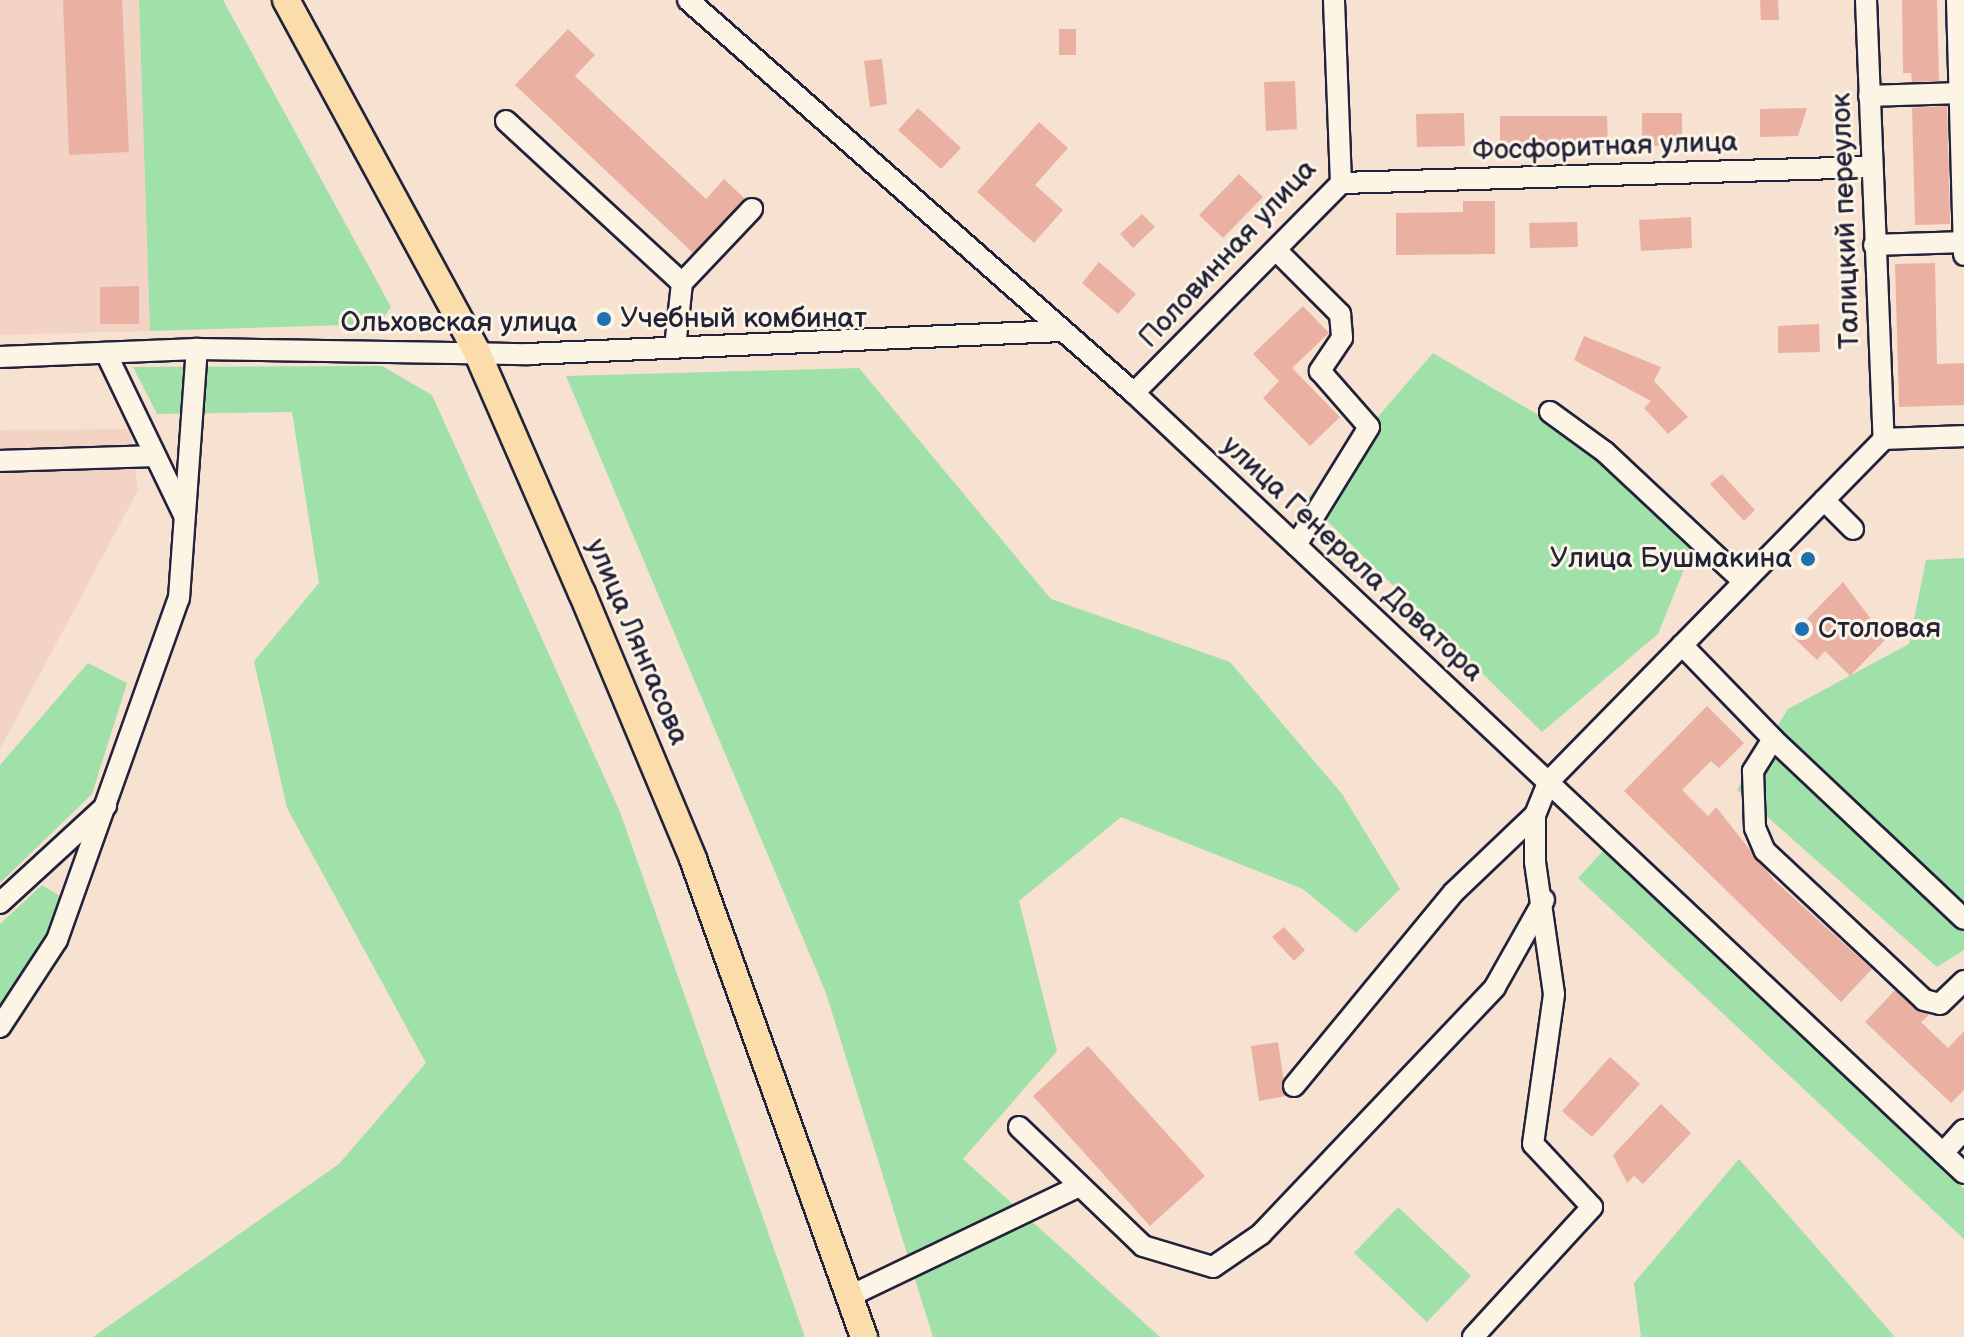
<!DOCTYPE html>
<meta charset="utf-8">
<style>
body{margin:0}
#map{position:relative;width:1964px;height:1337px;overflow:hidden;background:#f7e1d1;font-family:"Balsamiq Sans",sans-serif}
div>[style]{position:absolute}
.built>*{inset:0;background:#f3d3c3}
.green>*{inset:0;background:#a0e0a9}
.building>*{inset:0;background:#eab1a3}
.roads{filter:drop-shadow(2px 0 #22223b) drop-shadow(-2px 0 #22223b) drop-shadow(0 2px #22223b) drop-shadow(0 -2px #22223b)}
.minor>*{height:20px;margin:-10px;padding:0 10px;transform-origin:10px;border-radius:10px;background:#fcf5e5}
.major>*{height:26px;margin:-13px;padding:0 13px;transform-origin:13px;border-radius:13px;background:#faddab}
.dots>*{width:22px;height:22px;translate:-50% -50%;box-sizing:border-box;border:4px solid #fcf5e5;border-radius:50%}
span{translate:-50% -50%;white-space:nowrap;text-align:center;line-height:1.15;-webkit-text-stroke:6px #fcf5e5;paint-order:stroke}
.street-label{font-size:28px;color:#22223b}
.poi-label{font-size:28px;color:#22223b}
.left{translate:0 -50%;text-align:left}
.right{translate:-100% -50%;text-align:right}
</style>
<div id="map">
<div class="built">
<i style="clip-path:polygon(0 0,139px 0,150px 331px,0 335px)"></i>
<i style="clip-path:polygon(130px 429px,138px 490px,0 749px,0 430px)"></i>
</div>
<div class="green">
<i style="clip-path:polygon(139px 0,223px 0,391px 307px,379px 324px,150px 331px)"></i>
<i style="clip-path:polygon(1433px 353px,1593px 447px,1697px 537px,1658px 634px,1542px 732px,1306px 500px)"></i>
<i style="clip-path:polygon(382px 366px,432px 395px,620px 812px,805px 1337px,93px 1337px,339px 1164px,426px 1063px,287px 808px,254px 661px,319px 583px,292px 412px,157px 414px,133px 367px)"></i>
<i style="clip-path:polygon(859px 368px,1051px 599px,1230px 662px,1342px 794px,1400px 889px,1356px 933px,1303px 889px,1121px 817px,1019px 901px,1057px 1051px,963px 1159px,1160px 1337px,933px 1337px,826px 993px,566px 376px)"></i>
<i style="clip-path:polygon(1964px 558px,1964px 950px,1937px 967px,1737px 790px,1788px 709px,1909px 644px,1926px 560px)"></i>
<i style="clip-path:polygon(88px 663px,127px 683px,92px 794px,0 883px,0 765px)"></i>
<i style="clip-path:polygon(1603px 851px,1964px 1189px,1964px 1239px,1578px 878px)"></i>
<i style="clip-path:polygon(42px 885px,63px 898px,55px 938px,0 1016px,0 924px)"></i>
<i style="clip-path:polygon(1739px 1159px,1895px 1337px,1641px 1337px,1634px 1283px)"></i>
<i style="clip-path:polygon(1398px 1207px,1471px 1276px,1427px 1322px,1354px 1253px)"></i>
</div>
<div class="building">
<i style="clip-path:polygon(63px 0,122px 0,129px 152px,69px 155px)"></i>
<i style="clip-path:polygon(1760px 0,1778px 0,1779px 20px,1761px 20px)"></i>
<i style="clip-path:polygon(1902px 0,1937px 0,1939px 81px,1912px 82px,1911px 73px,1903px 73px)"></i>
<i style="clip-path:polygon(568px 29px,595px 55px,575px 76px,706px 199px,724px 179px,745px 199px,693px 253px,515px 85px)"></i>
<i style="clip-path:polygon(1059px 29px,1076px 29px,1076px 55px,1059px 55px)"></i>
<i style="clip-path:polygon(882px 59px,887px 104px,870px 107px,864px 61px)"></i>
<i style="clip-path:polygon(1295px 81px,1297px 129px,1266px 131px,1264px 82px)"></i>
<i style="clip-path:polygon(1947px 106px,1950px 224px,1915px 225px,1912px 108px)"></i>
<i style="clip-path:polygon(918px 108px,961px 148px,941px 169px,898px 130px)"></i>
<i style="clip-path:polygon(1807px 108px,1798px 136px,1760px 137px,1760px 109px)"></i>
<i style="clip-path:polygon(1464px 113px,1465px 146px,1417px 147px,1416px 114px)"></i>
<i style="clip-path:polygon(1642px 113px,1682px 113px,1682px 146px,1642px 146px)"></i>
<i style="clip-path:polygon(1500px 116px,1607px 116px,1608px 148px,1500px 148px)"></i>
<i style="clip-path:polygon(1039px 122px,1068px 148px,1035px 185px,1063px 210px,1034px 243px,977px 192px)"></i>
<i style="clip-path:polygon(1239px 174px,1263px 197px,1223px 238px,1199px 215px)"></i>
<i style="clip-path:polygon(1463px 201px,1495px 201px,1495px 254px,1396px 255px,1396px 213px,1463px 212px)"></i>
<i style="clip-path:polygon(1142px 214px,1155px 227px,1133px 248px,1120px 234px)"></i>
<i style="clip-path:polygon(1691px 217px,1692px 248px,1641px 251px,1639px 220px)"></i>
<i style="clip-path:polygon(1577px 222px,1578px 247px,1530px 248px,1529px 223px)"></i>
<i style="clip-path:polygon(1099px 262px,1136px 294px,1118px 314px,1082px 283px)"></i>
<i style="clip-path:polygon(1935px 263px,1937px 364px,1964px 363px,1964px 405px,1899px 407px,1895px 264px)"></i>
<i style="clip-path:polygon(139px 286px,139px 324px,100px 324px,100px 287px)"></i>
<i style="clip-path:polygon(1303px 306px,1329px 333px,1292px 368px,1340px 417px,1310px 446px,1263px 398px,1279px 381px,1253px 354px)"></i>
<i style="clip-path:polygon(1819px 324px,1820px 352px,1778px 353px,1778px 326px)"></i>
<i style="clip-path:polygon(1584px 336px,1661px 367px,1654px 381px,1688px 417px,1668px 434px,1644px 408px,1651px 401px,1574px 360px)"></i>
<i style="clip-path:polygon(1722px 474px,1755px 510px,1744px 521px,1710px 484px)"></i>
<i style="clip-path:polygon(1843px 582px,1886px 639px,1850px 676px,1825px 651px,1817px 660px,1791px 635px)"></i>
<i style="clip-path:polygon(1707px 706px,1744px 743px,1719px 768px,1711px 761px,1682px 790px,1708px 816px,1716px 807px,1774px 880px,1872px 969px,1841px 1002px,1624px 791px)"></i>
<i style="clip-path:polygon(1284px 927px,1305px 950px,1294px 961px,1272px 937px)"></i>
<i style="clip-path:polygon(1895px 990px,1929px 1015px,1921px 1022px,1948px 1048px,1964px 1031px,1964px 1090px,1951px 1103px,1865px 1022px)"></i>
<i style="clip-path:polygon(1278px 1042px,1286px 1096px,1259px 1101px,1251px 1046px)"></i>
<i style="clip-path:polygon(1088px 1046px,1205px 1176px,1150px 1226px,1033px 1096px)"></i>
<i style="clip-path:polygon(1610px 1057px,1640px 1084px,1592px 1137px,1562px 1111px)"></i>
<i style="clip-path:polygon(1661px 1104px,1691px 1133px,1643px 1184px,1634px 1176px,1627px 1183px,1613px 1155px)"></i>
</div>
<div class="roads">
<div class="minor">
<i style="left:688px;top:0;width:594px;rotate:41.39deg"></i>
<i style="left:1134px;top:393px;width:1139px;rotate:43.22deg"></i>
<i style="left:1866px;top:0;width:439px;rotate:87.7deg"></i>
<i style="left:1957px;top:0;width:255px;rotate:88.4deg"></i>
<i style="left:1869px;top:96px;width:91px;rotate:-1.9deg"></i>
<i style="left:506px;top:121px;width:239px;rotate:42.6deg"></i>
<i style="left:682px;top:283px;width:64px;rotate:96.2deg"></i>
<i style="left:1341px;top:183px;width:530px;rotate:-1.73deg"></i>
<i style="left:1874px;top:245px;width:90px;rotate:-1.9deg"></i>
<i style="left:1276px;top:250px;width:91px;rotate:45deg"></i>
<i style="left:1340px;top:314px;width:24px;rotate:85deg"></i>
<i style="left:1342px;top:338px;width:40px;rotate:124deg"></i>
<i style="left:1320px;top:371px;width:74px;rotate:48.8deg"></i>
<i style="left:1369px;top:427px;width:139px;rotate:121.7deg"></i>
<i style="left:682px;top:283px;width:102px;rotate:-46.6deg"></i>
<i style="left:106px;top:353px;width:178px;rotate:64.3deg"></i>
<i style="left:0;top:357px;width:197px;rotate:-2.3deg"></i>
<i style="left:197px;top:349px;width:331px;rotate:0.9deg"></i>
<i style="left:528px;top:354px;width:534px;rotate:-2.47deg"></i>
<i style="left:1134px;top:393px;width:295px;rotate:-45.4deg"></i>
<i style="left:1341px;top:183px;width:183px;rotate:-92.2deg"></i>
<i style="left:1550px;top:412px;width:68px;rotate:36deg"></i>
<i style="left:1605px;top:452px;width:190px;rotate:43.1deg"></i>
<i style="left:0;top:461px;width:155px;rotate:-1.8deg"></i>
<i style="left:1824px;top:500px;width:41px;rotate:45deg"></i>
<i style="left:1682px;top:645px;width:131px;rotate:45.9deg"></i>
<i style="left:1773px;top:739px;width:38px;rotate:122deg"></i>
<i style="left:1753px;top:771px;width:57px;rotate:88deg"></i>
<i style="left:1755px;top:828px;width:25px;rotate:67deg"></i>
<i style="left:1765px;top:851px;width:218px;rotate:43.1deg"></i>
<i style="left:1924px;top:1000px;width:16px;rotate:14deg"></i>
<i style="left:1940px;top:1004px;width:33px;rotate:-44deg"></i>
<i style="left:1773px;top:739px;width:262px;rotate:43.3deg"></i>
<i style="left:0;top:903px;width:144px;rotate:-42.5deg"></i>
<i style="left:0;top:1027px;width:104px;rotate:-56.8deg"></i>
<i style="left:57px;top:940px;width:363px;rotate:-70.4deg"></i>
<i style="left:179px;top:598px;width:250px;rotate:-85.9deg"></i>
<i style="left:1294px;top:1086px;width:250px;rotate:-50.5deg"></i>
<i style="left:1453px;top:893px;width:113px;rotate:-43.6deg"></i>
<i style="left:1019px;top:1127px;width:172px;rotate:43.8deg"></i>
<i style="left:1143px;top:1246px;width:73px;rotate:16.7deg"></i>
<i style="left:1213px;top:1267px;width:58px;rotate:-34.5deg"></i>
<i style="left:1261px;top:1234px;width:340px;rotate:-46.5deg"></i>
<i style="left:1495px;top:987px;width:100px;rotate:-60.6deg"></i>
<i style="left:1943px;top:1153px;width:31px;rotate:-48deg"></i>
<i style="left:850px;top:1296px;width:255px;rotate:-25.6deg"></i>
<i style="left:1473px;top:1337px;width:176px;rotate:-47.5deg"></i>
<i style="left:1592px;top:1207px;width:86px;rotate:-133.1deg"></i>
<i style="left:1533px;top:1144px;width:151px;rotate:-82deg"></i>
<i style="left:1554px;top:994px;width:133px;rotate:-98.2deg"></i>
<i style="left:1535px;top:862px;width:47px;rotate:-90deg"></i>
<i style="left:1535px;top:815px;width:37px;rotate:-68deg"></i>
<i style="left:1549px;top:781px;width:479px;rotate:-45.6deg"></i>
<i style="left:1884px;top:439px;width:80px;rotate:-2.1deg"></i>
</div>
<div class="major">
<i style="left:286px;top:0;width:400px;rotate:61.5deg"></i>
<i style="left:477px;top:352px;width:263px;rotate:66.5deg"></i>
<i style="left:582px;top:593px;width:288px;rotate:67.3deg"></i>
<i style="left:693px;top:859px;width:508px;rotate:70.32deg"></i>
</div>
</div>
<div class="dots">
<i style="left:604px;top:319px;background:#1f6fb2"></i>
<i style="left:1808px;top:559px;background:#1f6fb2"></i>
<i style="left:1802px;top:629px;background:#1f6fb2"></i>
</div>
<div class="street-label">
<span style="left:1605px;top:147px;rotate:-2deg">Фосфоритная улица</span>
<span style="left:1846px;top:221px;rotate:-92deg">Талицкий переулок</span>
<span style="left:1228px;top:254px;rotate:-47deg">Половинная улица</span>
<span style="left:459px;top:323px">Ольховская улица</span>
<span style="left:1352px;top:559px;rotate:43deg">улица Генерала Доватора</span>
<span style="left:637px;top:642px;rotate:67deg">улица Лянгасова</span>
</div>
<div class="poi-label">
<span class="left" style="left:620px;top:319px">Учебный комбинат</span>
<span class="right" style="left:1792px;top:559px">Улица Бушмакина</span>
<span class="left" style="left:1818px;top:629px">Столовая</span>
</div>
</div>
